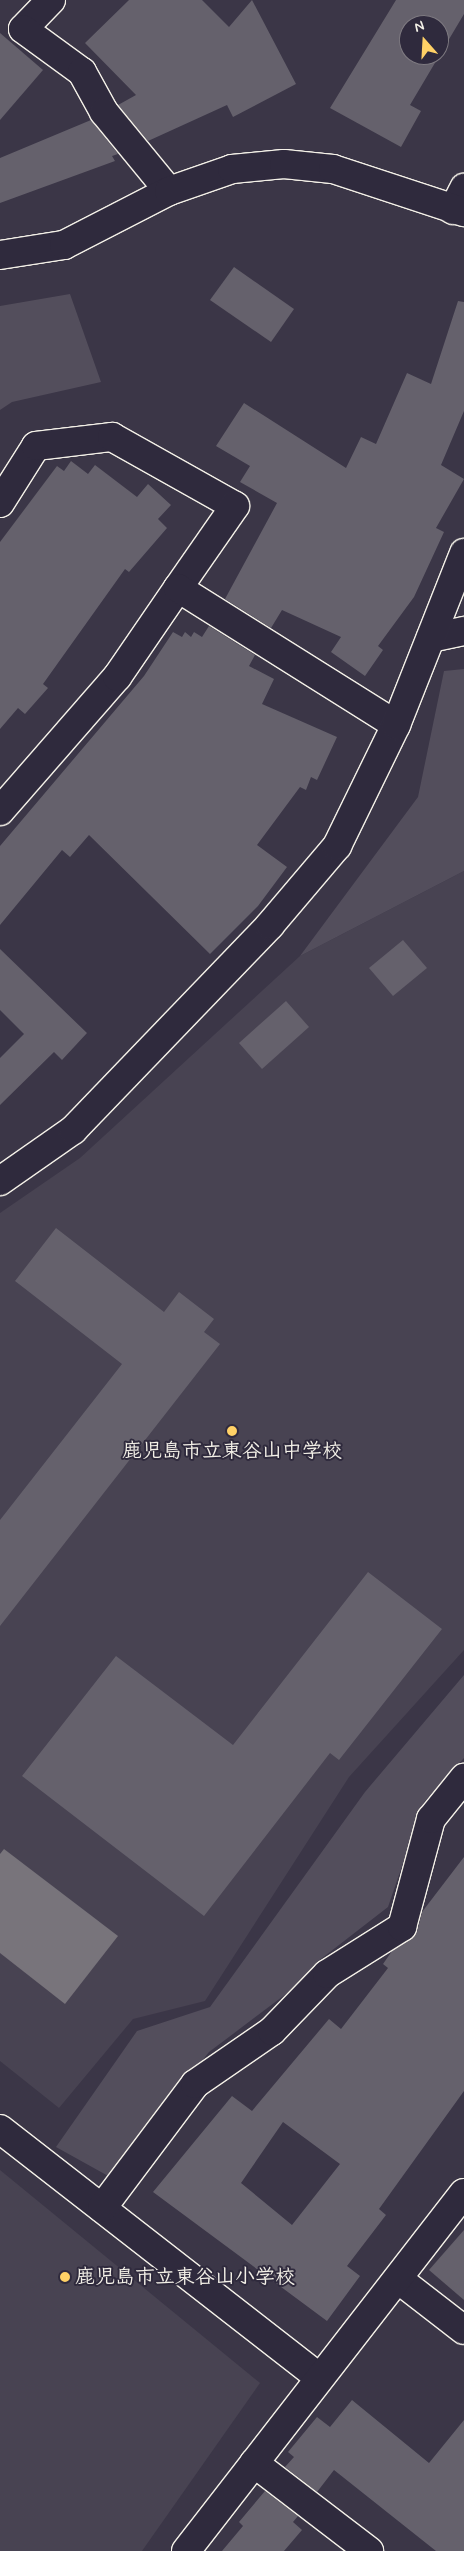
<!DOCTYPE html>
<meta charset="utf-8">
<style>
body{margin:0}
#map{position:relative;width:464px;height:2551px;overflow:hidden;background:#3b3647;font-family:Mynerve,"Klee One",sans-serif}
div>[style]{position:absolute}
.built>*{inset:0;background:#484352}
.green>*{inset:0;background:#534e5c}
.water>*{inset:0;background:#78747b}
.building>*{inset:0;background:#65616c}
.roads{filter:drop-shadow(1px 0 #f4f1e8) drop-shadow(-1px 0 #f4f1e8) drop-shadow(0 1px #f4f1e8) drop-shadow(0 -1px #f4f1e8)}
.minor>*{height:28px;margin:-14px;padding:0 14px;transform-origin:14px;border-radius:14px;background:#2f2a3d}
.tertiary>*{height:28px;margin:-14px;padding:0 14px;transform-origin:14px;border-radius:14px;background:#2f2a3d}
.dots>*{width:14px;height:14px;translate:-50% -50%;box-sizing:border-box;border:2px solid #2f2a3d;border-radius:50%}
span{translate:-50% -50%;white-space:nowrap;text-align:center;line-height:1.15;-webkit-text-stroke:4px #2f2a3d;paint-order:stroke}
.poi-label{font-size:20px;color:#f4f1e8;font-weight:700}
.left{translate:0 -50%;text-align:left}
.north{position:absolute;left:399px;top:15px;width:50px;height:50px;box-sizing:border-box;background:#2f2a3d;border:1px solid #7e7a81;border-radius:50%;rotate:341deg;font-size:14px;font-weight:700;line-height:20px;text-align:center;color:#f4f1e8}
.north::after{content:'';display:block;margin:auto;width:18px;height:22px;background:#ffd166;clip-path:polygon(50% 0,100% 100%,50% 72%,0 100%)}
</style>
<div id="map">
<div class="built">
<i style="clip-path:polygon(464px 871px,464px 1650px,349px 1777px,205px 2001px,133px 2019px,59px 2108px,0 2061px,0 1213px,80px 1158px,300px 956px)"></i>
<i style="clip-path:polygon(0 2170px,260px 2383px,142px 2551px,0 2551px)"></i>
</div>
<div class="green">
<i style="clip-path:polygon(70px 294px,101px 382px,12px 402px,0 410px,0 306px)"></i>
<i style="clip-path:polygon(464px 669px,464px 871px,300px 956px,418px 797px,444px 671px)"></i>
<i style="clip-path:polygon(464px 1675px,464px 1758px,424px 1802px,388px 1907px,317px 1962px,294px 1988px,209px 2052px,110px 2177px,56px 2147px,137px 2031px,210px 2007px,365px 1792px)"></i>
</div>
<div class="water">
<i style="clip-path:polygon(4px 1849px,118px 1936px,65px 2004px,0 1953px,0 1854px)"></i>
</div>
<div class="building">
<i style="clip-path:polygon(129px 0,202px 0,229px 27px,252px 0,296px 84px,233px 117px,227px 105px,148px 141px,118px 105px,136px 95px,85px 43px)"></i>
<i style="clip-path:polygon(evenodd,396px 0,464px 0,464px 14px,410px 105px,421px 111px,401px 147px,330px 108px,396px 0,409px 25px,439px 25px,439px 55px,409px 55px,409px 25px)"></i>
<i style="clip-path:polygon(0 33px,43px 70px,0 120px)"></i>
<i style="clip-path:polygon(91px 120px,118px 154px,112px 156px,115px 161px,0 203px,0 158px)"></i>
<i style="clip-path:polygon(234px 267px,294px 309px,271px 342px,210px 300px)"></i>
<i style="clip-path:polygon(458px 301px,464px 302px,464px 411px,441px 465px,464px 479px,436px 528px,444px 532px,414px 597px,378px 646px,383px 650px,365px 676px,331px 652px,341px 637px,282px 610px,271px 628px,225px 599px,277px 503px,240px 482px,250px 466px,216px 446px,244px 403px,346px 468px,361px 437px,376px 444px,407px 373px,431px 384px)"></i>
<i style="clip-path:polygon(71px 461px,88px 474px,95px 465px,137px 497px,148px 484px,171px 505px,158px 519px,167px 528px,129px 572px,125px 569px,43px 684px,48px 688px,25px 714px,18px 708px,0 729px,0 542px,57px 466px,64px 471px)"></i>
<i style="clip-path:polygon(209px 626px,255px 655px,249px 666px,274px 679px,262px 704px,337px 737px,317px 780px,311px 777px,306px 790px,300px 787px,257px 845px,287px 867px,258px 906px,210px 954px,89px 835px,70px 857px,62px 850px,0 925px,0 846px,144px 676px,173px 632px,182px 637px,185px 632px,191px 637px,194px 632px,202px 637px)"></i>
<i style="clip-path:polygon(403px 940px,427px 968px,393px 996px,369px 968px)"></i>
<i style="clip-path:polygon(0 949px,87px 1033px,62px 1060px,54px 1052px,0 1105px,0 1058px,24px 1034px,0 1010px)"></i>
<i style="clip-path:polygon(286px 1001px,309px 1027px,262px 1069px,239px 1043px)"></i>
<i style="clip-path:polygon(56px 1228px,164px 1312px,179px 1292px,214px 1319px,204px 1332px,220px 1344px,0 1626px,0 1520px,122px 1364px,15px 1281px)"></i>
<i style="clip-path:polygon(368px 1572px,442px 1629px,339px 1760px,330px 1753px,204px 1916px,22px 1776px,116px 1656px,233px 1745px)"></i>
<i style="clip-path:polygon(evenodd,464px 1857px,464px 2091px,379px 2209px,386px 2215px,347px 2266px,360px 2276px,327px 2321px,153px 2192px,232px 2096px,252px 2111px,329px 2019px,341px 2029px,388px 1968px,383px 1964px,392px 1951px,417px 1932px,422px 1912px,464px 1857px,283px 2122px,340px 2164px,292px 2225px,241px 2183px,283px 2122px)"></i>
<i style="clip-path:polygon(464px 2230px,464px 2300px,429px 2270px)"></i>
<i style="clip-path:polygon(352px 2400px,429px 2463px,464px 2420px,464px 2551px,436px 2551px,334px 2470px,317px 2492px,285px 2467px,294px 2457px,288px 2452px,317px 2417px,330px 2427px)"></i>
<i style="clip-path:polygon(265px 2491px,298px 2516px,293px 2522px,302px 2530px,284px 2551px,222px 2551px,243px 2526px,239px 2522px)"></i>
</div>
<div class="roads">
<div class="minor">
<i style="left:51px;top:0;width:40px;rotate:134deg"></i>
<i style="left:23px;top:29px;width:73px;rotate:36.1deg"></i>
<i style="left:82px;top:72px;width:46px;rotate:61.2deg"></i>
<i style="left:104px;top:112px;width:102px;rotate:50.6deg"></i>
<i style="left:453px;top:210px;width:25px;rotate:-63deg"></i>
<i style="left:0;top:503px;width:67px;rotate:-57.7deg"></i>
<i style="left:36px;top:446px;width:77px;rotate:-6.8deg"></i>
<i style="left:112px;top:437px;width:141px;rotate:29.3deg"></i>
<i style="left:235px;top:506px;width:100px;rotate:124.8deg"></i>
<i style="left:431px;top:638px;width:34px;rotate:-12deg"></i>
<i style="left:0;top:811px;width:178px;rotate:-48.9deg"></i>
<i style="left:117px;top:677px;width:108px;rotate:-55.6deg"></i>
<i style="left:178px;top:588px;width:257px;rotate:32.1deg"></i>
<i style="left:0;top:1181px;width:89px;rotate:-34.9deg"></i>
<i style="left:73px;top:1130px;width:284px;rotate:-46.1deg"></i>
<i style="left:270px;top:925px;width:104px;rotate:-49.7deg"></i>
<i style="left:337px;top:846px;width:135px;rotate:-64deg"></i>
<i style="left:396px;top:725px;width:185px;rotate:-68.4deg"></i>
<i style="left:0;top:2129px;width:405px;rotate:37.9deg"></i>
<i style="left:102px;top:2208px;width:155px;rotate:-53.1deg"></i>
<i style="left:195px;top:2084px;width:93px;rotate:-34.5deg"></i>
<i style="left:272px;top:2031px;width:79px;rotate:-46deg"></i>
<i style="left:327px;top:1974px;width:89px;rotate:-32.1deg"></i>
<i style="left:402px;top:1927px;width:112px;rotate:-75deg"></i>
<i style="left:431px;top:1819px;width:53px;rotate:-51.2deg"></i>
<i style="left:398px;top:2279px;width:83px;rotate:37.7deg"></i>
<i style="left:254px;top:2463px;width:145px;rotate:37.4deg"></i>
<i style="left:186px;top:2551px;width:453px;rotate:-52.2deg"></i>
</div>
<div class="tertiary">
<i style="left:0;top:255px;width:65px;rotate:-8.9deg"></i>
<i style="left:64px;top:245px;width:118px;rotate:-27.2deg"></i>
<i style="left:169px;top:191px;width:67px;rotate:-19.2deg"></i>
<i style="left:232px;top:169px;width:52px;rotate:-5.5deg"></i>
<i style="left:284px;top:164px;width:49px;rotate:5.8deg"></i>
<i style="left:333px;top:169px;width:138px;rotate:18.2deg"></i>
</div>
</div>
<div class="dots">
<i style="left:232px;top:1431px;background:#ffd166"></i>
<i style="left:65px;top:2277px;background:#ffd166"></i>
</div>
<div class="poi-label">
<span style="left:232px;top:1451px">鹿児島市立東谷山中学校</span>
<span class="left" style="left:75px;top:2277px">鹿児島市立東谷山小学校</span>
</div>
<div class="north">N</div>
</div>
